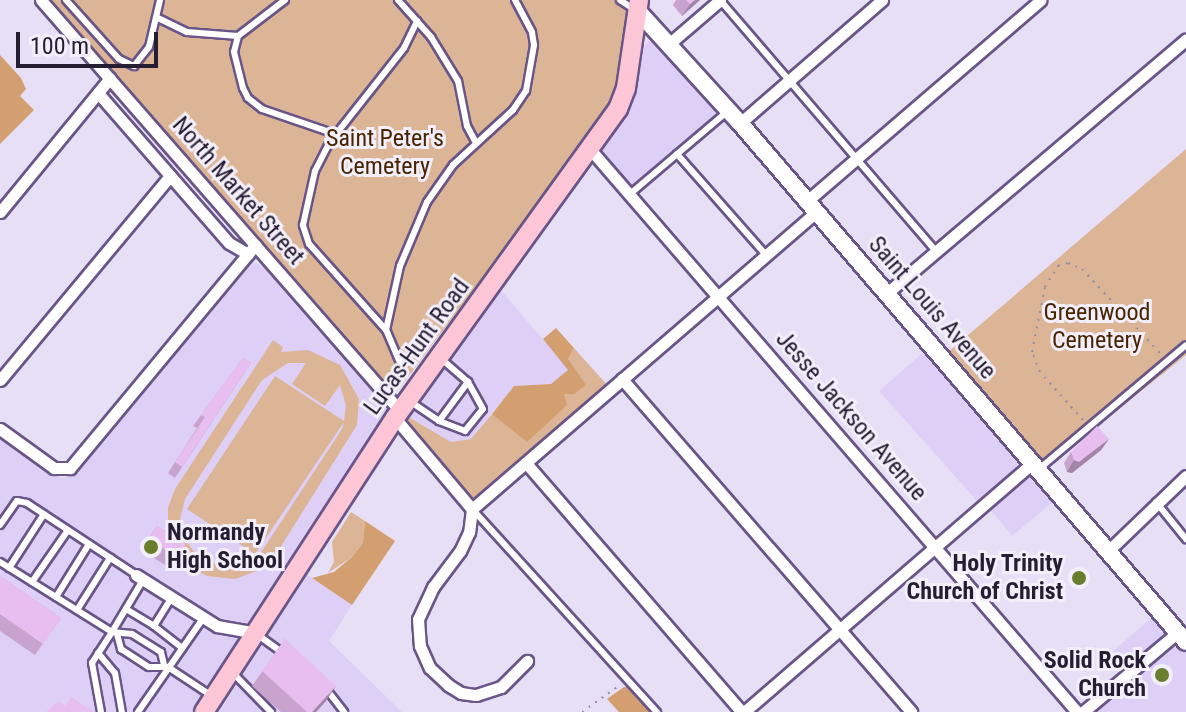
<!DOCTYPE html>
<style>
body{margin:0}
#map{position:relative;width:1186px;height:712px;overflow:hidden;background:#e7dff6;font-family:"Roboto Condensed",sans-serif}
div>[style]{position:absolute}
.built>*{inset:0;background:#ddcff6}
.green>*{inset:0;background:#dcb596}
.forest>*{inset:0;background:#d39e70}
.path>*{height:2px;margin-top:-1px;transform-origin:0;background:repeating-linear-gradient(90deg,#968ea4 0 2px,transparent 0 8px)}
.roads{filter:drop-shadow(2px 0 #695588) drop-shadow(-2px 0 #695588) drop-shadow(0 2px #695588) drop-shadow(0 -2px #695588)}
.lane>*{height:6px;margin:-3px;padding:0 3px;transform-origin:3px;border-radius:3px;background:#fff}
.street>*{height:11px;margin:-5.5px;padding:0 5.5px;transform-origin:5.5px;border-radius:5.5px;background:#fff}
.secondary>*{height:16px;margin:-8px;padding:0 8px;transform-origin:8px;border-radius:8px;background:#fff}
.primary>*{height:18px;margin:-9px;padding:0 9px;transform-origin:9px;border-radius:9px;background:#fdc6d6}
.wall>*{inset:0;background:#c8a3ce}
.shaded-wall>*{inset:0;background:#a285a8}
.building>*{inset:0;background:#e8bef0}
.dots>*{width:22px;height:22px;translate:-50% -50%;box-sizing:border-box;border:4px solid #f2eefa;border-radius:50%}
span{translate:-50% -50%;white-space:nowrap;text-align:center;line-height:1.15;-webkit-text-stroke:6px #f2eefa;paint-order:stroke}
.park-label{font-size:24px;color:#482500}
.street-label{font-size:24px;color:#251d32}
.poi-label{font-size:24px;color:#251d32;font-weight:700}
.left{translate:0 -50%;text-align:left}
.right{translate:-100% -50%;text-align:right}
.scale{position:absolute;left:16px;top:32px;width:142px;height:36px;box-sizing:border-box;border:4px solid #251d32;border-top:0;padding-left:10px;font-size:24px;line-height:28px;white-space:nowrap;color:#251d32;-webkit-text-stroke:6px #f2eefa;paint-order:stroke}
</style>
<div id="map">
<div class="built">
<i style="clip-path:polygon(651px 40px,662px 46px,719px 114px,632px 187px,601px 153px,601px 149px,630px 107px,643px 47px)"></i>
<i style="clip-path:polygon(250px 261px,269px 268px,387px 406px,388px 414px,192px 712px,0 712px,0 435px,53px 475px,63px 478px,71px 475px)"></i>
<i style="clip-path:polygon(500px 289px,569px 370px,551px 384px,514px 386px,471px 439px,451px 442px,407px 416px)"></i>
<i style="clip-path:polygon(926px 350px,1019px 460px,1015px 471px,978px 502px,879px 391px)"></i>
<i style="clip-path:polygon(1028px 477px,1038px 480px,1056px 499px,1012px 536px,990px 509px)"></i>
<i style="clip-path:polygon(306px 574px,352px 605px,329px 641px,402px 712px,219px 712px)"></i>
<i style="clip-path:polygon(1155px 615px,1168px 634px,1125px 670px,1113px 651px)"></i>
<i style="clip-path:polygon(1175px 641px,1186px 651px,1186px 712px,1090px 712px)"></i>
</div>
<div class="green">
<i style="clip-path:polygon(51px 0,631px 0,614px 99px,606px 113px,399px 389px,386px 385px)"></i>
<i style="clip-path:polygon(1186px 149px,1186px 355px,1047px 467px,947px 353px)"></i>
<i style="clip-path:polygon(evenodd,273px 340px,283px 347px,281px 352px,308px 350px,340px 365px,359px 399px,357px 425px,273px 559px,259px 570px,235px 579px,207px 576px,190px 567px,179px 555px,168px 534px,168px 508px,175px 489px,273px 340px,288px 363px,306px 363px,292px 384px,325px 406px,340px 385px,346px 406px,344px 421px,275px 376px,187px 509px,255px 554px,344px 422px,342px 429px,262px 551px,243px 564px,226px 566px,208px 562px,195px 553px,184px 538px,180px 519px,185px 499px,262px 380px,288px 363px)"></i>
<i style="clip-path:polygon(574px 348px,608px 386px,538px 449px,528px 451px,478px 500px,470px 496px,406px 423px,407px 416px,451px 442px,471px 439px,492px 414px,527px 441px,554px 416px,563px 394px,574px 394px,568px 359px)"></i>
<i style="clip-path:polygon(351px 512px,365px 521px,363px 543px,352px 557px,328px 573px,334px 562px,332px 542px)"></i>
</div>
<div class="forest">
<i style="clip-path:polygon(0 55px,21px 78px,26px 89px,20px 96px,34px 110px,0 144px)"></i>
<i style="clip-path:polygon(556px 328px,574px 348px,568px 359px,586px 385px,574px 394px,564px 394px,567px 405px,527px 442px,492px 414px,514px 386px,551px 384px,568px 370px,543px 339px)"></i>
<i style="clip-path:polygon(365px 521px,395px 541px,352px 605px,312px 578px,334px 572px,352px 557px,363px 543px)"></i>
<i style="clip-path:polygon(624px 687px,629px 687px,651px 712px,619px 712px,607px 699px)"></i>
</div>
<div class="path">
<i style="left:1083px;top:420px;width:64px;rotate:-131.9deg"></i>
<i style="left:1040px;top:372px;width:22px;rotate:-112deg"></i>
<i style="left:1032px;top:352px;width:66px;rotate:-78.7deg"></i>
<i style="left:1045px;top:287px;width:25px;rotate:-58deg"></i>
<i style="left:1058px;top:266px;width:10px;rotate:-17deg"></i>
<i style="left:1068px;top:263px;width:15px;rotate:23deg"></i>
<i style="left:1082px;top:269px;width:117px;rotate:47.1deg"></i>
<i style="left:582px;top:712px;width:47px;rotate:-35.4deg"></i>
</div>
<div class="roads">
<div class="lane">
<i style="left:66px;top:0;width:79px;rotate:48.1deg"></i>
<i style="left:119px;top:59px;width:17px;rotate:25deg"></i>
<i style="left:134px;top:66px;width:24px;rotate:-52deg"></i>
<i style="left:149px;top:47px;width:48px;rotate:-76.8deg"></i>
<i style="left:285px;top:0;width:59px;rotate:142.5deg"></i>
<i style="left:238px;top:36px;width:16px;rotate:104deg"></i>
<i style="left:234px;top:52px;width:37px;rotate:76deg"></i>
<i style="left:243px;top:88px;width:11px;rotate:63deg"></i>
<i style="left:248px;top:98px;width:18px;rotate:38deg"></i>
<i style="left:262px;top:109px;width:77px;rotate:18.9deg"></i>
<i style="left:398px;top:0;width:50px;rotate:48.3deg"></i>
<i style="left:431px;top:37px;width:52px;rotate:58.5deg"></i>
<i style="left:458px;top:81px;width:46px;rotate:78.7deg"></i>
<i style="left:467px;top:126px;width:19px;rotate:62deg"></i>
<i style="left:620px;top:0;width:17px;rotate:33deg"></i>
<i style="left:720px;top:0;width:331px;rotate:49.3deg"></i>
<i style="left:158px;top:18px;width:32px;rotate:26deg"></i>
<i style="left:187px;top:32px;width:51px;rotate:4.5deg"></i>
<i style="left:677px;top:154px;width:135px;rotate:48.6deg"></i>
<i style="left:630px;top:194px;width:128px;rotate:-40.3deg"></i>
<i style="left:386px;top:330px;width:66px;rotate:-77.7deg"></i>
<i style="left:400px;top:266px;width:69px;rotate:-67.1deg"></i>
<i style="left:427px;top:202px;width:45px;rotate:-54.9deg"></i>
<i style="left:453px;top:165px;width:81px;rotate:-42.5deg"></i>
<i style="left:513px;top:110px;width:23px;rotate:-56deg"></i>
<i style="left:526px;top:91px;width:47px;rotate:-80.1deg"></i>
<i style="left:534px;top:45px;width:13px;rotate:-99deg"></i>
<i style="left:532px;top:32px;width:36px;rotate:-118deg"></i>
<i style="left:401px;top:365px;width:38px;rotate:-113deg"></i>
<i style="left:386px;top:330px;width:115px;rotate:-131.8deg"></i>
<i style="left:309px;top:244px;width:20px;rotate:-108deg"></i>
<i style="left:303px;top:225px;width:55px;rotate:-77.5deg"></i>
<i style="left:315px;top:171px;width:31px;rotate:-63deg"></i>
<i style="left:329px;top:143px;width:121px;rotate:-51.7deg"></i>
<i style="left:404px;top:48px;width:30px;rotate:-64deg"></i>
<i style="left:411px;top:402px;width:34px;rotate:34deg"></i>
<i style="left:439px;top:421px;width:49px;rotate:-53.4deg"></i>
<i style="left:468px;top:382px;width:35px;rotate:-139deg"></i>
<i style="left:439px;top:421px;width:28px;rotate:21deg"></i>
<i style="left:465px;top:431px;width:28px;rotate:-51deg"></i>
<i style="left:483px;top:409px;width:31px;rotate:-119deg"></i>
<i style="left:1039px;top:469px;width:192px;rotate:-40.1deg"></i>
<i style="left:1156px;top:502px;width:48px;rotate:51deg"></i>
<i style="left:474px;top:511px;width:272px;rotate:47.7deg"></i>
<i style="left:0;top:525px;width:29px;rotate:-55deg"></i>
<i style="left:17px;top:501px;width:10px;rotate:11deg"></i>
<i style="left:27px;top:503px;width:131px;rotate:33.4deg"></i>
<i style="left:0;top:562px;width:132px;rotate:32deg"></i>
<i style="left:112px;top:632px;width:61px;rotate:-59.2deg"></i>
<i style="left:9px;top:568px;width:64px;rotate:-57.1deg"></i>
<i style="left:32px;top:582px;width:63px;rotate:-55.3deg"></i>
<i style="left:56px;top:597px;width:62px;rotate:-58.1deg"></i>
<i style="left:172px;top:597px;width:34px;rotate:122deg"></i>
<i style="left:154px;top:626px;width:36px;rotate:38deg"></i>
<i style="left:126px;top:609px;width:33px;rotate:31deg"></i>
<i style="left:77px;top:610px;width:62px;rotate:-57.6deg"></i>
<i style="left:117px;top:634px;width:16px;rotate:75deg"></i>
<i style="left:121px;top:649px;width:33px;rotate:33deg"></i>
<i style="left:149px;top:667px;width:19px"></i>
<i style="left:168px;top:667px;width:53px;rotate:33.4deg"></i>
<i style="left:258px;top:635px;width:29px;rotate:36deg"></i>
<i style="left:98px;top:653px;width:26px;rotate:50deg"></i>
<i style="left:115px;top:673px;width:40px;rotate:80deg"></i>
<i style="left:232px;top:672px;width:56px;rotate:45.7deg"></i>
<i style="left:327px;top:690px;width:28px;rotate:52deg"></i>
<i style="left:101px;top:712px;width:50px;rotate:-100.4deg"></i>
<i style="left:92px;top:663px;width:37px;rotate:-57deg"></i>
<i style="left:112px;top:632px;width:20px;rotate:6deg"></i>
<i style="left:132px;top:634px;width:34px;rotate:32deg"></i>
<i style="left:161px;top:652px;width:13px;rotate:77deg"></i>
<i style="left:138px;top:712px;width:116px;rotate:-55.2deg"></i>
</div>
<div class="street">
<i style="left:41px;top:0;width:546px;rotate:48.86deg"></i>
<i style="left:670px;top:43px;width:66px;rotate:-40.7deg"></i>
<i style="left:98px;top:93px;width:199px;rotate:48.9deg"></i>
<i style="left:229px;top:243px;width:22px;rotate:30deg"></i>
<i style="left:740px;top:123px;width:188px;rotate:-40.9deg"></i>
<i style="left:590px;top:149px;width:744px;rotate:49.14deg"></i>
<i style="left:807px;top:201px;width:308px;rotate:-40.7deg"></i>
<i style="left:0;top:212px;width:173px;rotate:-50.6deg"></i>
<i style="left:887px;top:293px;width:392px;rotate:-40.3deg"></i>
<i style="left:622px;top:379px;width:441px;rotate:49deg"></i>
<i style="left:0;top:380px;width:266px;rotate:-50.2deg"></i>
<i style="left:395px;top:418px;width:119px;rotate:49.8deg"></i>
<i style="left:0;top:429px;width:67px;rotate:35.8deg"></i>
<i style="left:54px;top:468px;width:16px"></i>
<i style="left:70px;top:468px;width:290px;rotate:-50.3deg"></i>
<i style="left:526px;top:463px;width:330px;rotate:49.1deg"></i>
<i style="left:472px;top:509px;width:454px;rotate:-40.8deg"></i>
<i style="left:472px;top:509px;width:23px;rotate:97deg"></i>
<i style="left:469px;top:532px;width:21px;rotate:115deg"></i>
<i style="left:460px;top:551px;width:45px;rotate:126.9deg"></i>
<i style="left:433px;top:587px;width:35px;rotate:115deg"></i>
<i style="left:418px;top:619px;width:27px;rotate:86deg"></i>
<i style="left:420px;top:646px;width:24px;rotate:66deg"></i>
<i style="left:430px;top:668px;width:25px;rotate:43deg"></i>
<i style="left:448px;top:685px;width:15px;rotate:32deg"></i>
<i style="left:461px;top:693px;width:15px;rotate:8deg"></i>
<i style="left:476px;top:695px;width:26px;rotate:-18deg"></i>
<i style="left:501px;top:687px;width:37px;rotate:-45deg"></i>
<i style="left:1108px;top:551px;width:108px;rotate:-43.9deg"></i>
<i style="left:136px;top:575px;width:96px;rotate:32.2deg"></i>
<i style="left:217px;top:626px;width:39px;rotate:10deg"></i>
<i style="left:744px;top:712px;width:383px;rotate:-40.8deg"></i>
<i style="left:1083px;top:712px;width:124px;rotate:-40.1deg"></i>
</div>
<div class="secondary">
<i style="left:637px;top:10px;width:153px;rotate:47.7deg"></i>
<i style="left:740px;top:123px;width:684px;rotate:49.33deg"></i>
</div>
<div class="primary">
<i style="left:204px;top:712px;width:351px;rotate:-57deg"></i>
<i style="left:395px;top:418px;width:381px;rotate:-54.2deg"></i>
<i style="left:618px;top:109px;width:22px;rotate:-69deg"></i>
<i style="left:626px;top:88px;width:89px;rotate:-81.6deg"></i>
</div>
</div>
<div class="wall">
<i style="clip-path:polygon(676px 0,700px 0,682px 16px,673px 5px)"></i>
<i style="clip-path:polygon(243px 358px,251px 363px,175px 478px,168px 473px,197px 428px,193px 426px)"></i>
<i style="clip-path:polygon(1109px 439px,1101px 450px,1072px 473px,1067px 472px,1064px 463px,1071px 452px)"></i>
<i style="clip-path:polygon(157px 526px,186px 544px,170px 568px,141px 550px)"></i>
<i style="clip-path:polygon(0 576px,61px 618px,35px 655px,0 631px)"></i>
<i style="clip-path:polygon(285px 639px,326px 701px,316px 712px,281px 712px,252px 686px)"></i>
</div>
<div class="shaded-wall">
<i style="clip-path:polygon(695px 0,700px 0,682px 16px,690px 4px)"></i>
<i style="clip-path:polygon(1109px 439px,1101px 450px,1072px 473px,1067px 472px,1074px 460px)"></i>
<i style="clip-path:polygon(336px 686px,326px 701px,316px 712px,312px 712px)"></i>
</div>
<div class="building">
<i style="clip-path:polygon(686px 0,695px 0,690px 4px)"></i>
<i style="clip-path:polygon(243px 358px,251px 363px,182px 467px,175px 462px,205px 417px,201px 415px)"></i>
<i style="clip-path:polygon(1097px 426px,1109px 439px,1079px 462px,1074px 460px,1071px 452px)"></i>
<i style="clip-path:polygon(157px 526px,186px 544px,177px 557px,149px 539px)"></i>
<i style="clip-path:polygon(0 576px,61px 618px,43px 644px,0 614px)"></i>
<i style="clip-path:polygon(285px 639px,336px 686px,312px 712px,307px 712px,262px 671px)"></i>
<i style="clip-path:polygon(71px 697px,94px 712px,46px 712px,59px 701px,65px 706px)"></i>
</div>
<div class="dots">
<i style="left:151px;top:547px;background:#6a7d2d"></i>
<i style="left:1079px;top:578px;background:#6a7d2d"></i>
<i style="left:1162px;top:675px;background:#6a7d2d"></i>
</div>
<div class="park-label">
<span style="left:385px;top:153px">Saint Peter's<br>Cemetery</span>
<span style="left:1097px;top:327px">Greenwood<br>Cemetery</span>
</div>
<div class="street-label">
<span style="left:238px;top:191px;rotate:49deg">North Market Street</span>
<span style="left:932px;top:308px;rotate:49deg">Saint Louis Avenue</span>
<span style="left:417px;top:347px;rotate:-54deg">Lucas-Hunt Road</span>
<span style="left:851px;top:416px;rotate:49deg">Jesse Jackson Avenue</span>
</div>
<div class="poi-label">
<span class="left" style="left:167px;top:547px">Normandy<br>High School</span>
<span class="right" style="left:1063px;top:578px">Holy Trinity<br>Church of Christ</span>
<span class="right" style="left:1146px;top:675px">Solid Rock<br>Church</span>
</div>
<div class="scale">100 m</div>
</div>
